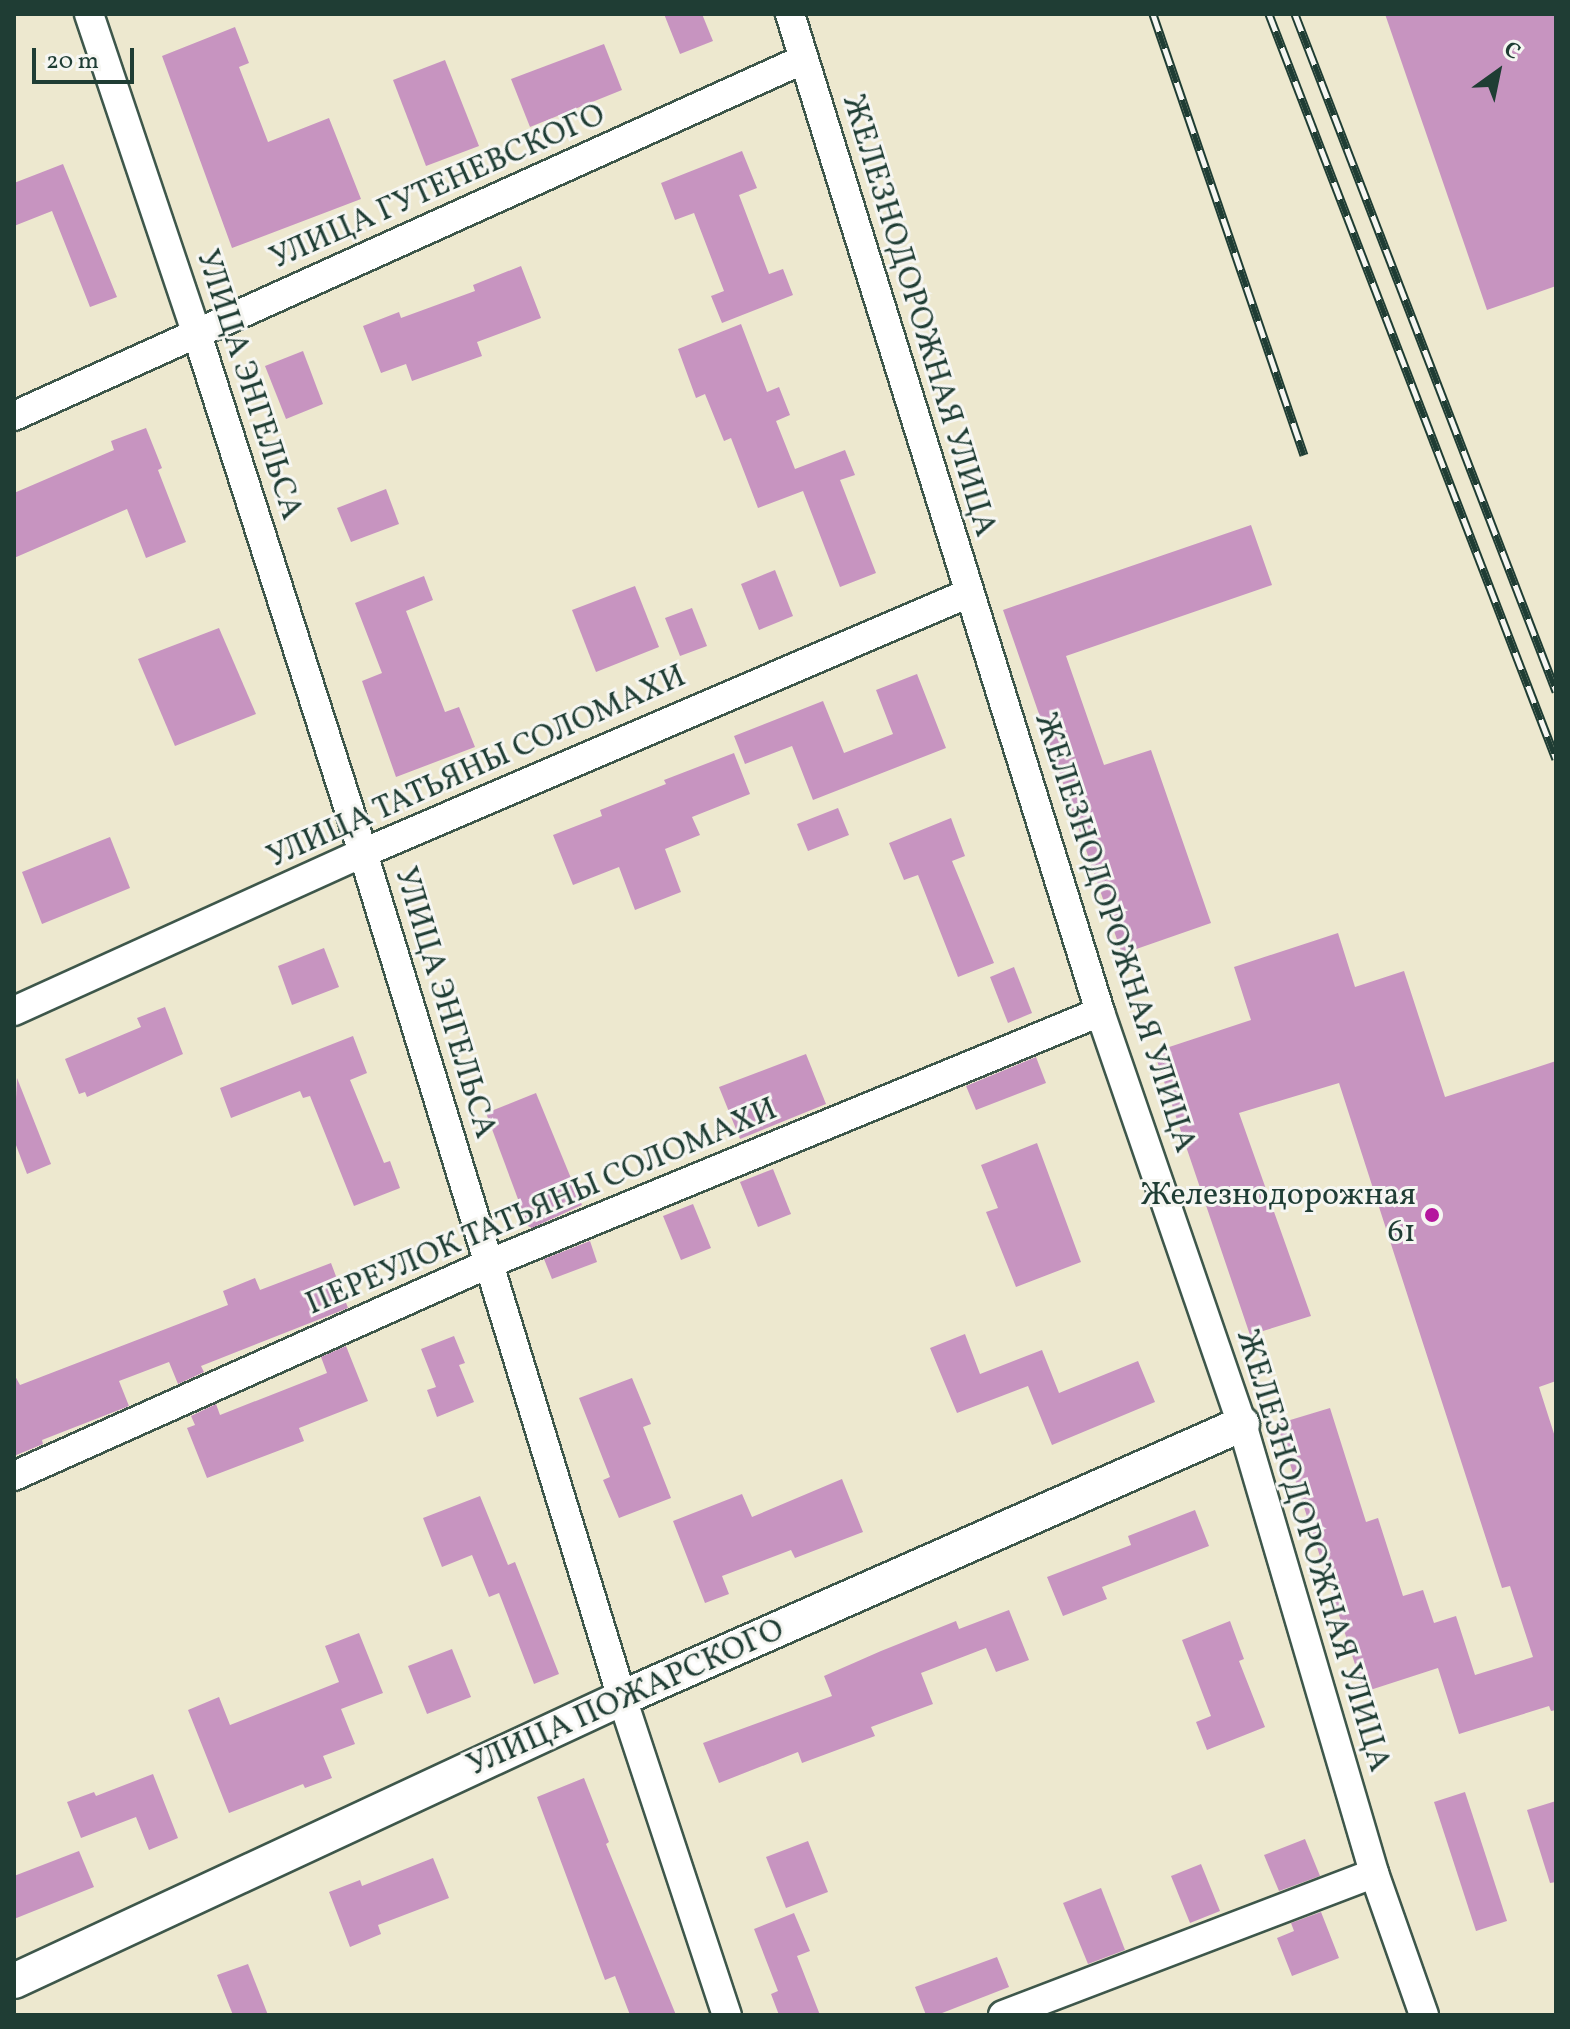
<!DOCTYPE html>
<meta charset="utf-8">
<style>
body{margin:0}
#map{position:relative;width:1570px;height:2029px;overflow:hidden;background:#ede8cf;font-family:Vollkorn,serif}
div>[style]{position:absolute}
.building>*{inset:0;background:#c794c0}
.roads{filter:drop-shadow(2px 0 #3e574b) drop-shadow(-2px 0 #3e574b) drop-shadow(0 2px #3e574b) drop-shadow(0 -2px #3e574b)}
.minor>*{height:28px;margin:-14px;padding:0 14px;transform-origin:14px;border-radius:14px;background:#fff}
.tertiary>*{height:34px;margin:-17px;padding:0 17px;transform-origin:17px;border-radius:17px;background:#fff}
.rail>*{height:9px;margin-top:-4.5px;transform-origin:0;background:repeating-linear-gradient(90deg,#f6f6f2 0 18px,#1f3d34 0 36px);box-sizing:border-box;border-block:2px solid #1f3d34}
.dots>*{width:22px;height:22px;translate:-50% -50%;box-sizing:border-box;border:4px solid #f6f6f2;border-radius:50%}
span{translate:-50% -50%;white-space:nowrap;text-align:center;line-height:1.15;-webkit-text-stroke:6px #f6f6f2;paint-order:stroke}
.street-label{font-size:32px;color:#1f3d34}
.poi-label{font-size:32px;color:#1f3d34}
.right{translate:-100% -50%;text-align:right}
.frame{position:absolute;inset:0;border:16px solid #1f3d34;pointer-events:none}
.north{position:absolute;left:1458px;top:32px;width:80px;height:80px;-webkit-text-stroke:6px #f6f6f2;paint-order:stroke;rotate:33deg;font-size:22px;font-weight:700;line-height:32px;text-align:center;color:#1f3d34}
.north::after{content:'';display:block;margin:auto;width:28px;height:36px;background:#1f3d34;clip-path:polygon(50% 0,100% 100%,50% 72%,0 100%)}
.scale{position:absolute;left:32px;top:48px;width:102px;height:36px;box-sizing:border-box;border:4px solid #1f3d34;border-top:0;padding-left:10px;font-size:24px;line-height:28px;white-space:nowrap;color:#1f3d34;-webkit-text-stroke:6px #f6f6f2;paint-order:stroke}
</style>
<div id="map">
<div class="building">
<i style="clip-path:polygon(664px 14px,702px 14px,713px 41px,680px 54px)"></i>
<i style="clip-path:polygon(1385px 14px,1556px 14px,1556px 286px,1487px 310px)"></i>
<i style="clip-path:polygon(235px 27px,249px 63px,239px 67px,268px 142px,329px 118px,361px 199px,232px 248px,162px 56px)"></i>
<i style="clip-path:polygon(604px 44px,622px 90px,530px 127px,511px 79px)"></i>
<i style="clip-path:polygon(445px 60px,479px 146px,426px 166px,393px 80px)"></i>
<i style="clip-path:polygon(742px 151px,757px 188px,739px 195px,769px 274px,783px 269px,793px 295px,722px 323px,711px 296px,724px 291px,694px 213px,675px 220px,661px 183px)"></i>
<i style="clip-path:polygon(63px 164px,117px 297px,90px 307px,52px 211px,14px 226px,14px 183px)"></i>
<i style="clip-path:polygon(521px 266px,541px 318px,477px 342px,482px 356px,412px 381px,406px 364px,381px 373px,363px 326px,399px 312px,401px 318px,475px 291px,473px 285px)"></i>
<i style="clip-path:polygon(741px 324px,767px 392px,779px 387px,790px 415px,776px 421px,795px 469px,845px 450px,855px 475px,840px 480px,876px 573px,840px 587px,803px 491px,758px 508px,731px 438px,724px 441px,705px 394px,696px 398px,678px 349px)"></i>
<i style="clip-path:polygon(303px 351px,323px 404px,286px 419px,265px 366px)"></i>
<i style="clip-path:polygon(146px 428px,162px 468px,158px 470px,186px 542px,146px 558px,127px 509px,14px 558px,14px 493px,114px 450px,111px 441px)"></i>
<i style="clip-path:polygon(386px 489px,399px 524px,351px 542px,337px 508px)"></i>
<i style="clip-path:polygon(1251px 525px,1272px 585px,1066px 656px,1104px 765px,1151px 750px,1211px 923px,1122px 954px,1003px 610px)"></i>
<i style="clip-path:polygon(775px 570px,793px 616px,759px 630px,741px 584px)"></i>
<i style="clip-path:polygon(424px 576px,433px 600px,406px 611px,445px 712px,459px 707px,475px 747px,396px 777px,362px 681px,382px 673px,355px 603px)"></i>
<i style="clip-path:polygon(635px 586px,659px 647px,596px 672px,572px 610px)"></i>
<i style="clip-path:polygon(692px 608px,707px 646px,680px 656px,665px 618px)"></i>
<i style="clip-path:polygon(219px 628px,256px 714px,175px 746px,138px 659px)"></i>
<i style="clip-path:polygon(917px 674px,946px 748px,813px 800px,792px 746px,745px 764px,734px 736px,823px 701px,844px 753px,893px 734px,876px 690px)"></i>
<i style="clip-path:polygon(734px 753px,750px 794px,692px 817px,700px 835px,665px 849px,681px 892px,635px 910px,619px 867px,573px 885px,553px 835px,602px 816px,600px 810px,666px 784px,664px 780px)"></i>
<i style="clip-path:polygon(838px 808px,849px 835px,808px 851px,797px 824px)"></i>
<i style="clip-path:polygon(951px 818px,965px 856px,952px 861px,994px 963px,958px 977px,918px 875px,904px 880px,889px 843px)"></i>
<i style="clip-path:polygon(110px 837px,130px 888px,42px 924px,22px 872px)"></i>
<i style="clip-path:polygon(1338px 933px,1355px 987px,1404px 971px,1445px 1097px,1556px 1061px,1556px 1381px,1539px 1387px,1556px 1440px,1556px 1710px,1551px 1711px,1549px 1706px,1459px 1734px,1438px 1668px,1364px 1692px,1277px 1424px,1330px 1408px,1366px 1522px,1378px 1518px,1403px 1596px,1423px 1590px,1434px 1623px,1456px 1616px,1475px 1675px,1533px 1657px,1510px 1586px,1502px 1588px,1339px 1083px,1239px 1113px,1311px 1316px,1250px 1335px,1154px 1052px,1251px 1020px,1234px 967px)"></i>
<i style="clip-path:polygon(324px 948px,339px 987px,292px 1005px,278px 966px)"></i>
<i style="clip-path:polygon(1014px 967px,1032px 1013px,1008px 1023px,990px 977px)"></i>
<i style="clip-path:polygon(165px 1007px,183px 1054px,87px 1097px,85px 1092px,79px 1094px,65px 1059px,141px 1027px,137px 1018px)"></i>
<i style="clip-path:polygon(353px 1036px,367px 1073px,350px 1080px,384px 1163px,390px 1161px,400px 1188px,354px 1206px,310px 1096px,303px 1098px,300px 1091px,231px 1118px,220px 1088px)"></i>
<i style="clip-path:polygon(806px 1054px,826px 1104px,740px 1139px,719px 1087px)"></i>
<i style="clip-path:polygon(1036px 1057px,1046px 1083px,976px 1110px,966px 1086px)"></i>
<i style="clip-path:polygon(17px 1078px,51px 1164px,27px 1174px,14px 1140px)"></i>
<i style="clip-path:polygon(536px 1093px,582px 1205px,532px 1228px,528px 1226px,486px 1113px)"></i>
<i style="clip-path:polygon(1037px 1143px,1081px 1262px,1016px 1287px,986px 1212px,998px 1208px,981px 1165px)"></i>
<i style="clip-path:polygon(773px 1169px,791px 1214px,758px 1227px,740px 1182px)"></i>
<i style="clip-path:polygon(693px 1204px,711px 1248px,681px 1260px,663px 1216px)"></i>
<i style="clip-path:polygon(590px 1241px,597px 1262px,552px 1279px,544px 1259px)"></i>
<i style="clip-path:polygon(331px 1263px,348px 1308px,201px 1366px,204px 1372px,178px 1384px,169px 1362px,119px 1381px,129px 1406px,42px 1440px,43px 1444px,14px 1456px,14px 1374px,20px 1385px,228px 1305px,223px 1291px,255px 1278px,260px 1290px)"></i>
<i style="clip-path:polygon(965px 1334px,980px 1374px,1042px 1350px,1059px 1393px,1138px 1361px,1155px 1402px,1052px 1445px,1028px 1386px,957px 1413px,930px 1348px)"></i>
<i style="clip-path:polygon(454px 1336px,465px 1363px,459px 1365px,474px 1402px,437px 1417px,427px 1390px,436px 1387px,421px 1349px)"></i>
<i style="clip-path:polygon(346px 1346px,368px 1401px,299px 1428px,304px 1441px,207px 1478px,187px 1428px,195px 1425px,191px 1416px,216px 1404px,220px 1415px,327px 1373px,321px 1357px)"></i>
<i style="clip-path:polygon(632px 1378px,651px 1424px,643px 1427px,671px 1498px,619px 1518px,603px 1480px,610px 1477px,579px 1398px)"></i>
<i style="clip-path:polygon(842px 1479px,863px 1532px,795px 1558px,791px 1550px,722px 1576px,729px 1594px,705px 1603px,673px 1521px,742px 1494px,752px 1517px)"></i>
<i style="clip-path:polygon(480px 1496px,508px 1565px,515px 1562px,559px 1674px,534px 1684px,499px 1593px,489px 1597px,472px 1555px,442px 1567px,423px 1518px)"></i>
<i style="clip-path:polygon(1195px 1510px,1209px 1546px,1102px 1587px,1107px 1599px,1063px 1616px,1047px 1577px,1131px 1545px,1128px 1536px)"></i>
<i style="clip-path:polygon(1009px 1610px,1029px 1660px,996px 1672px,986px 1648px,921px 1673px,933px 1704px,871px 1727px,875px 1736px,802px 1763px,798px 1752px,719px 1783px,703px 1743px,832px 1696px,824px 1676px,881px 1651px,956px 1621px,959px 1629px)"></i>
<i style="clip-path:polygon(1230px 1621px,1244px 1659px,1239px 1661px,1265px 1727px,1207px 1750px,1196px 1722px,1211px 1716px,1182px 1640px)"></i>
<i style="clip-path:polygon(359px 1633px,383px 1693px,341px 1709px,355px 1744px,323px 1756px,332px 1778px,305px 1788px,303px 1784px,229px 1813px,188px 1710px,219px 1697px,230px 1725px,339px 1682px,325px 1646px)"></i>
<i style="clip-path:polygon(452px 1649px,471px 1697px,427px 1714px,408px 1666px)"></i>
<i style="clip-path:polygon(153px 1774px,178px 1838px,149px 1850px,136px 1817px,81px 1838px,67px 1802px,94px 1792px,96px 1796px)"></i>
<i style="clip-path:polygon(584px 1778px,609px 1842px,606px 1844px,676px 2015px,630px 2015px,615px 1976px,605px 1980px,537px 1797px)"></i>
<i style="clip-path:polygon(1465px 1792px,1507px 1921px,1476px 1931px,1434px 1802px)"></i>
<i style="clip-path:polygon(1556px 1801px,1556px 1882px,1550px 1883px,1527px 1810px)"></i>
<i style="clip-path:polygon(1305px 1839px,1320px 1876px,1279px 1891px,1264px 1855px)"></i>
<i style="clip-path:polygon(808px 1841px,828px 1892px,786px 1908px,766px 1857px)"></i>
<i style="clip-path:polygon(79px 1851px,94px 1887px,14px 1919px,14px 1876px)"></i>
<i style="clip-path:polygon(433px 1858px,449px 1898px,378px 1925px,381px 1934px,350px 1947px,329px 1892px,360px 1880px,362px 1886px)"></i>
<i style="clip-path:polygon(1201px 1864px,1220px 1911px,1190px 1923px,1171px 1876px)"></i>
<i style="clip-path:polygon(1101px 1888px,1125px 1950px,1088px 1964px,1063px 1903px)"></i>
<i style="clip-path:polygon(1321px 1912px,1339px 1958px,1292px 1976px,1277px 1938px,1294px 1931px,1291px 1923px)"></i>
<i style="clip-path:polygon(794px 1913px,810px 1951px,797px 1956px,820px 2015px,779px 2015px,771px 1994px,778px 1991px,754px 1929px)"></i>
<i style="clip-path:polygon(997px 1957px,1009px 1987px,937px 2015px,926px 2015px,915px 1987px)"></i>
<i style="clip-path:polygon(248px 1964px,268px 2015px,233px 2015px,217px 1975px)"></i>
</div>
<div class="roads">
<div class="minor">
<i style="left:89px;top:14px;width:338px;rotate:71.4deg"></i>
<i style="left:197px;top:334px;width:545px;rotate:72.26deg"></i>
<i style="left:363px;top:853px;width:884px;rotate:72.96deg"></i>
<i style="left:622px;top:1698px;width:334px;rotate:71.7deg"></i>
<i style="left:790px;top:14px;width:1045px;rotate:72.74deg"></i>
<i style="left:1100px;top:1012px;width:436px;rotate:71deg"></i>
<i style="left:1242px;top:1424px;width:468px;rotate:73.6deg"></i>
<i style="left:1374px;top:1873px;width:151px;rotate:70.6deg"></i>
<i style="left:14px;top:416px;width:865px;rotate:-24.31deg"></i>
<i style="left:14px;top:1011px;width:383px;rotate:-24.4deg"></i>
<i style="left:363px;top:853px;width:659px;rotate:-23.22deg"></i>
<i style="left:14px;top:1476px;width:519px;rotate:-24.1deg"></i>
<i style="left:488px;top:1264px;width:662px;rotate:-22.38deg"></i>
<i style="left:1003px;top:2015px;width:397px;rotate:-20.9deg"></i>
</div>
<div class="tertiary">
<i style="left:14px;top:1981px;width:671px;rotate:-24.96deg"></i>
<i style="left:622px;top:1698px;width:678px;rotate:-23.84deg"></i>
</div>
</div>
<div class="rail">
<i style="left:1153px;top:14px;width:466px;rotate:71.1deg"></i>
<i style="left:1269px;top:14px;width:798px;rotate:68.93deg"></i>
<i style="left:1295px;top:14px;width:726px;rotate:68.92deg"></i>
</div>
<div class="dots">
<i style="left:1432px;top:1215px;background:#b5179e"></i>
</div>
<div class="street-label">
<span style="left:438px;top:188px;rotate:-24deg">УЛИЦА ГУТЕНЕВСКОГО</span>
<span style="left:918px;top:316px;rotate:73deg">ЖЕЛЕЗНОДОРОЖНАЯ УЛИЦА</span>
<span style="left:248px;top:385px;rotate:72deg">УЛИЦА ЭНГЕЛЬСА</span>
<span style="left:477px;top:768px;rotate:-24deg">УЛИЦА ТАТЬЯНЫ СОЛОМАХИ</span>
<span style="left:1114px;top:933px;rotate:72deg">ЖЕЛЕЗНОДОРОЖНАЯ УЛИЦА</span>
<span style="left:444px;top:1003px;rotate:73deg">УЛИЦА ЭНГЕЛЬСА</span>
<span style="left:542px;top:1208px;rotate:-23deg">ПЕРЕУЛОК ТАТЬЯНЫ СОЛОМАХИ</span>
<span style="left:1312px;top:1551px;rotate:73deg">ЖЕЛЕЗНОДОРОЖНАЯ УЛИЦА</span>
<span style="left:626px;top:1699px;rotate:-24deg">УЛИЦА ПОЖАРСКОГО</span>
</div>
<div class="poi-label">
<span class="right" style="left:1416px;top:1215px">Железнодорожная<br>61</span>
</div>
<div class="frame"></div>
<div class="north">С</div>
<div class="scale">20 m</div>
</div>
